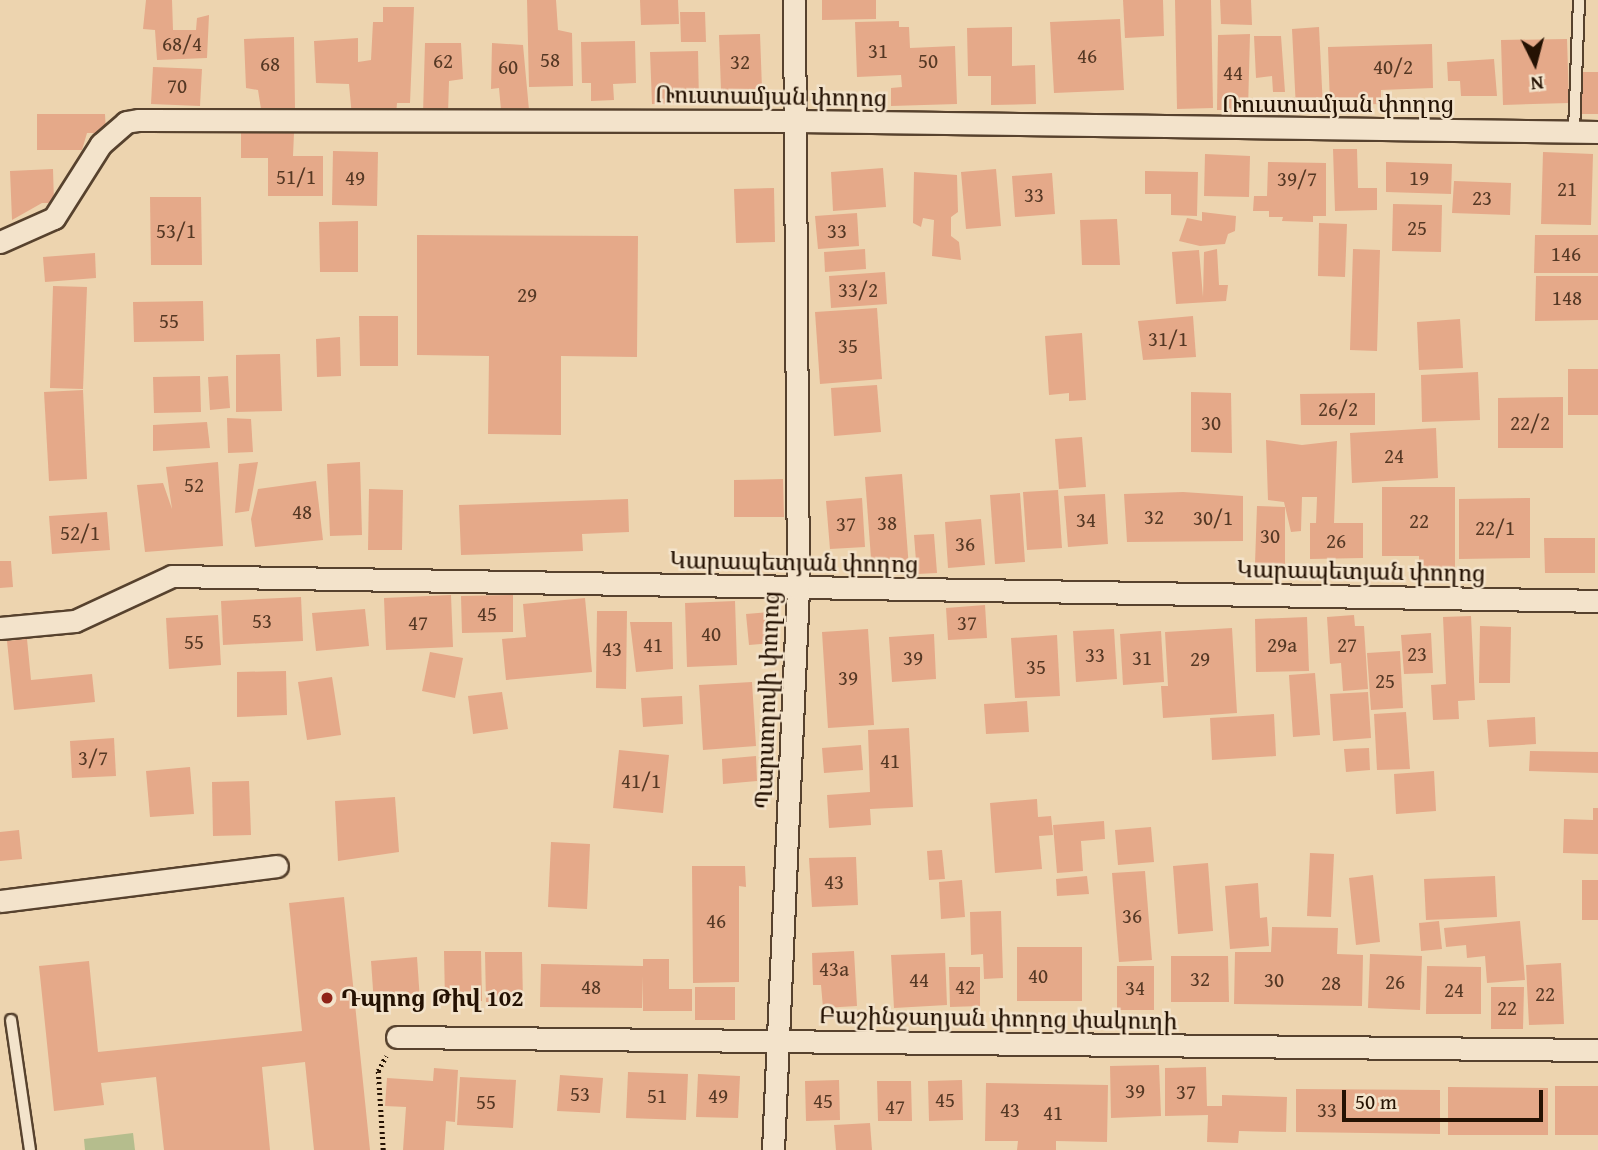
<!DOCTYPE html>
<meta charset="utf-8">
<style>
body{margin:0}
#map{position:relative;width:1598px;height:1150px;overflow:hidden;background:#edd4af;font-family:"Gentium Book Plus","Noto Serif Armenian",serif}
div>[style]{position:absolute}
.green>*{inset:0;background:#b5bd8d}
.building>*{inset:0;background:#e5a989}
.path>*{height:4.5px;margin-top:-2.25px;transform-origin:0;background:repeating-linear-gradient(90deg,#251203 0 2px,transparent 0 5.5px)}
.roads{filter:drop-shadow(2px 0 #57422e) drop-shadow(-2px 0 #57422e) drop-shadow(0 2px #57422e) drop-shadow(0 -2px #57422e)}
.service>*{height:10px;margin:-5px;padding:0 5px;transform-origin:5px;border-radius:5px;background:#f3e3cb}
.minor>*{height:21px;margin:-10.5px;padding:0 10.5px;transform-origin:10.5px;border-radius:10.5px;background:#f3e3cb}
.dots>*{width:19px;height:19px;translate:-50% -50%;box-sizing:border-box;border:4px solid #f3e3cb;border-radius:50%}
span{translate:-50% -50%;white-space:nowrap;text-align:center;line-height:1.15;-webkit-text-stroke:5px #f3e3cb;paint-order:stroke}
.number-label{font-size:21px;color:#553824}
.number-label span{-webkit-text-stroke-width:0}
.street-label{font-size:24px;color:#251203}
.poi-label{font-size:24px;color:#251203;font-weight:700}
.left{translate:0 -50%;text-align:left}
.north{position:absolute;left:1500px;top:28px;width:70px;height:70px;-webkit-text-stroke:5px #f3e3cb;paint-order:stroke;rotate:174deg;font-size:19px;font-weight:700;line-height:28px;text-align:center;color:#251203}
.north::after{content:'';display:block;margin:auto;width:24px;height:32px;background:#251203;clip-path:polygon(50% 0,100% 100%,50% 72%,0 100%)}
.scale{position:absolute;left:1342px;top:1090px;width:201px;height:32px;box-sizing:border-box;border:4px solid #251203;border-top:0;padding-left:9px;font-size:21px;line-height:24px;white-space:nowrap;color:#251203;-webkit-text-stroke:5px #f3e3cb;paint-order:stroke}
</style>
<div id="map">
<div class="green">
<i style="clip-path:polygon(133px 1133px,135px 1150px,85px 1150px,84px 1139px)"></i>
</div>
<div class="building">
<i style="clip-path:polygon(146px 0,172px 0,173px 30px,196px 30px,197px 18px,209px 15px,207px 58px,157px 60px,155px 30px,143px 29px)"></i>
<i style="clip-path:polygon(527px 0,556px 0,558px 30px,572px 33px,573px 86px,529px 87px)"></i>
<i style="clip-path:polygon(640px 0,678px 0,679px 24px,641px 25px)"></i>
<i style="clip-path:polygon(822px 0,876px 0,876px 19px,822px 20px)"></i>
<i style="clip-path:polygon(1123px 0,1163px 0,1164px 36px,1125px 38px)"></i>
<i style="clip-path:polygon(1175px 0,1211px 0,1213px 108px,1177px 109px)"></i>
<i style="clip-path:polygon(1220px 0,1251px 0,1252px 25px,1221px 24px)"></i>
<i style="clip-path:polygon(383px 7px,414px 7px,410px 103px,397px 103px,396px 115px,352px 117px,349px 84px,316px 83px,314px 41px,358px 38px,358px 62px,371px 60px,373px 22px,383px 22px)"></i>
<i style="clip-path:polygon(680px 12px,705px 12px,706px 42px,681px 42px)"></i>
<i style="clip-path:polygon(1120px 19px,1124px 90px,1054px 93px,1050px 22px)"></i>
<i style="clip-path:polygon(899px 21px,899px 27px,909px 27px,910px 48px,955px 46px,957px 104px,891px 106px,891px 88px,902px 87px,901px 75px,857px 77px,855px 22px)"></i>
<i style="clip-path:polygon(1012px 27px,1012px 66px,1035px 65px,1036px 104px,991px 105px,991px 76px,968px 76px,967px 28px)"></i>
<i style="clip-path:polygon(1319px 27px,1323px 108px,1296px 109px,1292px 29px)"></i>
<i style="clip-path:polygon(760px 34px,762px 89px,721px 90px,719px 35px)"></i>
<i style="clip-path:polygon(1250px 34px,1248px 110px,1217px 110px,1218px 35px)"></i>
<i style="clip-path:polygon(1254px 36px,1281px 36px,1285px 92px,1273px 92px,1272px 76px,1256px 78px)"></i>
<i style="clip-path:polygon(294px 37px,295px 108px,261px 109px,258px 90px,246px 88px,244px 39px)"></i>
<i style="clip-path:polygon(1567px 39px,1569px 103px,1503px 105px,1501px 40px)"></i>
<i style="clip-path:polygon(635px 41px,636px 83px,613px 84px,614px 100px,591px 101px,591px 83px,582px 83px,581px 42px)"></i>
<i style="clip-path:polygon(425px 43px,461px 43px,463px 79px,449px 81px,448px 114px,423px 114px)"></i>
<i style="clip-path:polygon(492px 43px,523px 45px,529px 110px,501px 110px,499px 88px,491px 89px)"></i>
<i style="clip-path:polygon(1432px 44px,1433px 88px,1381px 90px,1381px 104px,1330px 105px,1328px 47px)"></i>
<i style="clip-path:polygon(698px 51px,699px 103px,652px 104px,650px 52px)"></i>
<i style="clip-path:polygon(1494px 59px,1497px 96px,1461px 96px,1460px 81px,1448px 81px,1447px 62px)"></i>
<i style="clip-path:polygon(153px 67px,202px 69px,200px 106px,151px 104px)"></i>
<i style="clip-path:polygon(1578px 72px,1598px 72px,1598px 114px,1578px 114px)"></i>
<i style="clip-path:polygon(37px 114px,105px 114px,106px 133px,87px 133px,82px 150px,37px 150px)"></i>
<i style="clip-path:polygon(241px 133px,294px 133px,293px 156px,323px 156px,323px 196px,268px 196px,268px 158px,241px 158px)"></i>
<i style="clip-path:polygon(1333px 149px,1357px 149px,1358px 188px,1377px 188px,1377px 210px,1335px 211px)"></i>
<i style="clip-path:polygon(333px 151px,378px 152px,377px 206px,332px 205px)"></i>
<i style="clip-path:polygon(1543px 152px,1593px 154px,1591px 225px,1541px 224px)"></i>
<i style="clip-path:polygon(1205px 154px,1250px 156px,1249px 197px,1204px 196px)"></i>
<i style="clip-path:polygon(1268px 162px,1326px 163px,1326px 216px,1313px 216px,1313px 222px,1282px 221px,1283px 217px,1269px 217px,1269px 211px,1253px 211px,1254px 196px,1267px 196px)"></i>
<i style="clip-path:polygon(1386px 162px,1452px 164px,1451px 194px,1386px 192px)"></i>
<i style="clip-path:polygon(883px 168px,886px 207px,833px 211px,831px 172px)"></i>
<i style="clip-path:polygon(53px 169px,54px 203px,42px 203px,12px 220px,10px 171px)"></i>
<i style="clip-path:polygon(996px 169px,1001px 226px,966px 229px,961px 172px)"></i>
<i style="clip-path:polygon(1145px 171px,1198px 172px,1197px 216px,1171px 215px,1171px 194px,1145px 194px)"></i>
<i style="clip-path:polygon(914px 172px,957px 175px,958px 212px,951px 217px,951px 236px,959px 242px,961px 260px,932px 256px,934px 220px,923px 218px,921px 227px,913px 223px)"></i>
<i style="clip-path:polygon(1052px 173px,1055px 214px,1015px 217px,1012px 176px)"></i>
<i style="clip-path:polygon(1454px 181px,1511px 183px,1510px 215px,1452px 213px)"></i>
<i style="clip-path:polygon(774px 188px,775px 242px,736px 243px,734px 189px)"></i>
<i style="clip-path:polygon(150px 197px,201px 197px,202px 265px,151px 265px)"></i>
<i style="clip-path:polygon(1393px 204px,1442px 205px,1441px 252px,1392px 251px)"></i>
<i style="clip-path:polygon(1202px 212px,1236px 216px,1235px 231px,1228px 234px,1225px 244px,1200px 246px,1179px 241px,1187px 218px,1202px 221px)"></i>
<i style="clip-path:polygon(857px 213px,859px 246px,818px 249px,815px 216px)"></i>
<i style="clip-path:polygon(1117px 219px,1120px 265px,1082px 265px,1080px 220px)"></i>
<i style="clip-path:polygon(358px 221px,358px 272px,320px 272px,319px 222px)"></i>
<i style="clip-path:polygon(1319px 223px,1347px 224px,1345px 277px,1318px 276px)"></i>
<i style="clip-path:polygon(417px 235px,638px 236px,637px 357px,561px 356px,561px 435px,488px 434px,489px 356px,417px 355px)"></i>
<i style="clip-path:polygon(1535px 235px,1598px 235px,1598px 273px,1534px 273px)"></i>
<i style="clip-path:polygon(865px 249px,866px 269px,825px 272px,824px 252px)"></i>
<i style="clip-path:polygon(1217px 249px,1219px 285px,1228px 285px,1226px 301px,1176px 304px,1172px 252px,1199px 250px,1203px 297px,1204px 252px)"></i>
<i style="clip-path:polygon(1353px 249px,1380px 250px,1377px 351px,1350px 350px)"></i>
<i style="clip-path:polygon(95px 253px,96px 278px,45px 282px,43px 257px)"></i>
<i style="clip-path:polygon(885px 272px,887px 304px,831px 308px,829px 276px)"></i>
<i style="clip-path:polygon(1536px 276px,1598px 276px,1598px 320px,1535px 321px)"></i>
<i style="clip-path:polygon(53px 286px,87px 287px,83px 389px,50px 388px)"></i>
<i style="clip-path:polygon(203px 301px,204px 341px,134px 342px,133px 302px)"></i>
<i style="clip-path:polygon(877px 308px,882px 379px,820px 384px,815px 312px)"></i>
<i style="clip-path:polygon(359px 316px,398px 316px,398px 366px,360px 366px)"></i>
<i style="clip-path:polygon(1193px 316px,1196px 357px,1143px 360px,1138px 321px)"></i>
<i style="clip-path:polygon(1460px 319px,1463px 368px,1419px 370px,1417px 322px)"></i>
<i style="clip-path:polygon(1082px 333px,1086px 400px,1069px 401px,1069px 393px,1049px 395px,1045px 336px)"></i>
<i style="clip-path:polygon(340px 337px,341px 376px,317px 377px,316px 339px)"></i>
<i style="clip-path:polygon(280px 354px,282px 411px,236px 412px,236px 355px)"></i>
<i style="clip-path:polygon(1568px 369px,1598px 369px,1598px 415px,1568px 415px)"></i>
<i style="clip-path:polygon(1478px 372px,1480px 420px,1422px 422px,1421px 375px)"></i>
<i style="clip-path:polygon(200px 376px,201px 412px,154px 413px,153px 377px)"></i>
<i style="clip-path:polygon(228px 376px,230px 408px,210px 410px,208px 377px)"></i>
<i style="clip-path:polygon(877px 385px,881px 432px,834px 436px,831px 388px)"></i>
<i style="clip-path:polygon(83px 390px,87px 479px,49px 481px,44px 392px)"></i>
<i style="clip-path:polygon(1191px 392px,1231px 393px,1232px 453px,1191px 452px)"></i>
<i style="clip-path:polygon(1375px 393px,1375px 425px,1301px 425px,1300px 394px)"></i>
<i style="clip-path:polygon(1563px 397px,1563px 448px,1498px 448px,1498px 398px)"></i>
<i style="clip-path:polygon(227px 418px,251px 419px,253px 452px,228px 453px)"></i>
<i style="clip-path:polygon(207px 422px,210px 448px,153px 451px,153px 425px)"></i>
<i style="clip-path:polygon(1436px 428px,1438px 478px,1352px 483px,1350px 433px)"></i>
<i style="clip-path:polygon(1082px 437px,1086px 487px,1059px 489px,1055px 439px)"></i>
<i style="clip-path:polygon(1266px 440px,1302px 445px,1337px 441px,1334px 523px,1363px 523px,1363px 558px,1310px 559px,1310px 523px,1316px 523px,1317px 497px,1302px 497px,1301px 531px,1291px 532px,1284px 502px,1268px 500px)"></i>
<i style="clip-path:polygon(218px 462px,223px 546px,145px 552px,137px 485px,163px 483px,172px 509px,166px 467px)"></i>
<i style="clip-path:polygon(258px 462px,249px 511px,235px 513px,239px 464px)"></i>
<i style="clip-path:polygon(360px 462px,362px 535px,330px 536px,327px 464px)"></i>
<i style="clip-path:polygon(902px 474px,909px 569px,872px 572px,865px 477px)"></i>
<i style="clip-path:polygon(783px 479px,784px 517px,734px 517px,734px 480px)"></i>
<i style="clip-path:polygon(316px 481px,323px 540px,255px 547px,251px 519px,258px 489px)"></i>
<i style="clip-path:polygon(1382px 487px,1455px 487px,1455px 575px,1419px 575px,1419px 556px,1382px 556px)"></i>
<i style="clip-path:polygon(369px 489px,403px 490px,402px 550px,368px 550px)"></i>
<i style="clip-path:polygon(1058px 490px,1062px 548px,1027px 550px,1023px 492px)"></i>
<i style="clip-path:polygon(1183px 492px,1243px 496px,1243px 541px,1127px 542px,1124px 494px)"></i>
<i style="clip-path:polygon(1020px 493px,1025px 562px,995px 564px,990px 495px)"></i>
<i style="clip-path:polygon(1105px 494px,1108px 544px,1068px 547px,1064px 496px)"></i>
<i style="clip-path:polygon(862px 498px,865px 547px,830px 549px,826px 501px)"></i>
<i style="clip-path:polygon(1530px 498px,1530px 558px,1459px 559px,1459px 499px)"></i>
<i style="clip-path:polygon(628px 499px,629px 532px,582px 534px,583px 551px,461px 555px,459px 505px)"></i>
<i style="clip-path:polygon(1257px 506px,1285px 507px,1285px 564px,1255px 564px)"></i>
<i style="clip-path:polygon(107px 512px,110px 550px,52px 554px,49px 516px)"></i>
<i style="clip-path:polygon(981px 519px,985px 565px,948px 568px,945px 522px)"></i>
<i style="clip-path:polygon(934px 534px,937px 573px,917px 574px,914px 535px)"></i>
<i style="clip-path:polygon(1544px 538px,1595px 538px,1595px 573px,1545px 573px)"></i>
<i style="clip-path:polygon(0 561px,11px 561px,13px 587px,0 588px)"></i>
<i style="clip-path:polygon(451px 595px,453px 647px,386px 650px,384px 598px)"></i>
<i style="clip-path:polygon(513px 595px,513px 632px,462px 633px,461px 596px)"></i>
<i style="clip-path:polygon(301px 597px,303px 641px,223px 645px,221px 601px)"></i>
<i style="clip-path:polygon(585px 598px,592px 672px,506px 680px,502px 639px,526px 637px,523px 604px)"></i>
<i style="clip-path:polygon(735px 601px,737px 665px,687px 667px,685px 603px)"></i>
<i style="clip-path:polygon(985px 605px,987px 638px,948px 640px,946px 608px)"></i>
<i style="clip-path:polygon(365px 609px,369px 646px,316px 651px,312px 613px)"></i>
<i style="clip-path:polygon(597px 611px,627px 611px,626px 689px,596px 688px)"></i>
<i style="clip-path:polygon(769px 612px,772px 643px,749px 645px,746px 614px)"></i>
<i style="clip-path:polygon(218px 615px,221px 665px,169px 669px,166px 618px)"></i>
<i style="clip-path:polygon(1354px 615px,1355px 626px,1364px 626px,1368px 689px,1343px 691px,1341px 663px,1330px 664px,1327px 617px)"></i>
<i style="clip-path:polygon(1471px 616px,1475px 700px,1458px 701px,1459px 719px,1433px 720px,1431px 685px,1446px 684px,1443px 617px)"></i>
<i style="clip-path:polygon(1307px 617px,1309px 671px,1256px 672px,1255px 619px)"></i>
<i style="clip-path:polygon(630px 622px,672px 622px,673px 669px,636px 672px)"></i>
<i style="clip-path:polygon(1480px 626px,1511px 627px,1510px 683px,1479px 683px)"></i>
<i style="clip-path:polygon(1232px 628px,1237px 713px,1163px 718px,1161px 686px,1168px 686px,1165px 632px)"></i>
<i style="clip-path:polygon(868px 629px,874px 725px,828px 728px,822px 632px)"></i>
<i style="clip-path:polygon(1114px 629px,1117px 679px,1076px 682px,1073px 631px)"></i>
<i style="clip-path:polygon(1161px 631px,1164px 682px,1123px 685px,1120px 634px)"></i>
<i style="clip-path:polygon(1431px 633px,1433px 673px,1404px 674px,1401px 635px)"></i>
<i style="clip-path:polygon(934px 634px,936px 679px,892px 682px,889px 637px)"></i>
<i style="clip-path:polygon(1057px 635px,1060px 696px,1015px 698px,1011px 638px)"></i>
<i style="clip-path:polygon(27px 639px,31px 680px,92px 674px,95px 702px,14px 710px,7px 641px)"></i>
<i style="clip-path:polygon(1400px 651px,1403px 708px,1371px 710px,1367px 653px)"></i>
<i style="clip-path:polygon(430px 652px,463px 658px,455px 698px,422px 691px)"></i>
<i style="clip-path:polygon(286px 671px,287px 715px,237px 717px,237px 672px)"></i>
<i style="clip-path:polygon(1315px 673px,1320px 735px,1293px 737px,1289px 675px)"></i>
<i style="clip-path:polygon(332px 677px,341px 735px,307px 740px,298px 682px)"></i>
<i style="clip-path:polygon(752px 682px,756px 746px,703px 750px,699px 685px)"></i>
<i style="clip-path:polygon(502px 692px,508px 729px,473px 734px,468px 696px)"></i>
<i style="clip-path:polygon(1368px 692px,1371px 738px,1333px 741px,1330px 694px)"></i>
<i style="clip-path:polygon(682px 696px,683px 724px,643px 727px,641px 698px)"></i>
<i style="clip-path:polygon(1027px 701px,1029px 732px,986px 734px,984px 704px)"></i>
<i style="clip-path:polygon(1406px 712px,1410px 769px,1377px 770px,1374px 714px)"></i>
<i style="clip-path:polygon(1274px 714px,1276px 756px,1212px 760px,1210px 718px)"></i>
<i style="clip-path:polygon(1535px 717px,1536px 744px,1489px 747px,1487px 720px)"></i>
<i style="clip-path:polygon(909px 728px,913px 807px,870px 809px,871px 825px,829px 828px,827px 795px,870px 792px,868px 730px)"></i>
<i style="clip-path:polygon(114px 738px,116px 776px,72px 778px,70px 741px)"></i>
<i style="clip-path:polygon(861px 745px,863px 770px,824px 773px,822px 748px)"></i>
<i style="clip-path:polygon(1369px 748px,1370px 770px,1346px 772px,1344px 749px)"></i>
<i style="clip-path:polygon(619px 750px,669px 755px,663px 813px,613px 808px)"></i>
<i style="clip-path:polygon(1530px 751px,1598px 752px,1598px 773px,1529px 771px)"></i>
<i style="clip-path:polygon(756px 756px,757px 781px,723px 784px,722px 759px)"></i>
<i style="clip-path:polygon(190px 767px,194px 814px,150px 817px,146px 771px)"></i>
<i style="clip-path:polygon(1434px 771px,1436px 811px,1396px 814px,1394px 774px)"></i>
<i style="clip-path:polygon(249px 781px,251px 835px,213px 836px,212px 782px)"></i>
<i style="clip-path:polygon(395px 797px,399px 852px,338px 861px,335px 801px)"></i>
<i style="clip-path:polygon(1037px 799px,1038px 817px,1051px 816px,1053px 835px,1039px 836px,1042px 869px,995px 873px,990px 803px)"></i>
<i style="clip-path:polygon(1593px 808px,1598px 808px,1598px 854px,1563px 853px,1564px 819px,1593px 820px)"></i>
<i style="clip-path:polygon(1104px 821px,1105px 839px,1081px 841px,1083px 871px,1057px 873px,1053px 825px)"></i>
<i style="clip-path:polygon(1151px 827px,1154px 862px,1118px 865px,1115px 830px)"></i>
<i style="clip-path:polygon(19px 830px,22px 859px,0 861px,0 832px)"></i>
<i style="clip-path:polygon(551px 842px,590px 844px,587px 909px,548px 907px)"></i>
<i style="clip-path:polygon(942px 850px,945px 879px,929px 880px,927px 851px)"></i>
<i style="clip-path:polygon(1310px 853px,1334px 854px,1331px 917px,1307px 916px)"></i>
<i style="clip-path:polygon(856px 857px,858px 905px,812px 907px,809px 858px)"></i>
<i style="clip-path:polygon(1208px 863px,1213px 931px,1178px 934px,1173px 866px)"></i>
<i style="clip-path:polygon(692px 866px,745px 866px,746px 887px,739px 886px,739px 982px,693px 983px)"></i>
<i style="clip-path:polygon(1145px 871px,1152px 960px,1119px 962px,1112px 873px)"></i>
<i style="clip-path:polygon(1373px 875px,1380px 942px,1356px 945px,1349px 878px)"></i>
<i style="clip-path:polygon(1087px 876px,1089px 894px,1057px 896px,1056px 879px)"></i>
<i style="clip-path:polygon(1495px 876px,1497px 917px,1426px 920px,1424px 879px)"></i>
<i style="clip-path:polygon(962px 880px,965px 917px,941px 919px,939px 882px)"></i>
<i style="clip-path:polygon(1582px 880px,1598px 880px,1598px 920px,1582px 920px)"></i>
<i style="clip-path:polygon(1258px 883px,1260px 918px,1267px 917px,1269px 946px,1230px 949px,1225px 886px)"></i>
<i style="clip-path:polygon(344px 897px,370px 1150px,314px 1150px,305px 1062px,262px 1067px,270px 1150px,164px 1150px,156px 1077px,101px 1083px,104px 1105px,54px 1111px,39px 966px,89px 961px,98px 1052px,302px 1031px,289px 903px)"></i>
<i style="clip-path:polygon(1001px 911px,1003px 978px,984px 979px,983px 954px,971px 955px,970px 912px)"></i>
<i style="clip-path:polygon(1439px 921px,1442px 949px,1421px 951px,1419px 923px)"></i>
<i style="clip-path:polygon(1520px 921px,1525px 980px,1487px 983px,1485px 956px,1467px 958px,1466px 945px,1446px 947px,1444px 928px)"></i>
<i style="clip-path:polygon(1272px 927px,1338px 928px,1337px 954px,1363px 955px,1362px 1006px,1234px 1004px,1235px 952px,1271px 952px)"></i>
<i style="clip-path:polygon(1017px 947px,1082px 947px,1082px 1001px,1017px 1001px)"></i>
<i style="clip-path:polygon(444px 951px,481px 951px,482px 1001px,445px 1001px)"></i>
<i style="clip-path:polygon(854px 951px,857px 1006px,823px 1008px,821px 985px,813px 985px,812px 953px)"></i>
<i style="clip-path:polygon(485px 952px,522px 952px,523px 1001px,486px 1002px)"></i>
<i style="clip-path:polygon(945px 953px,947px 1005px,894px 1008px,891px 955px)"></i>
<i style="clip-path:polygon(1370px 954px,1422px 956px,1420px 1010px,1368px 1008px)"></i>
<i style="clip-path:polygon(1171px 956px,1228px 956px,1229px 1002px,1171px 1002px)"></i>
<i style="clip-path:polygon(417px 957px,420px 1001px,374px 1004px,371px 961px)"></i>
<i style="clip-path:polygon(643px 959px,669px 959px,669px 989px,692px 989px,692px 1011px,643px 1011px,643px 976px,642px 1008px,540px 1007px,541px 964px,643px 966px)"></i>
<i style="clip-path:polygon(1561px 963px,1564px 1024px,1529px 1025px,1526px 965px)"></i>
<i style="clip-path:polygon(1117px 966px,1154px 966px,1154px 1010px,1117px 1010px)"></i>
<i style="clip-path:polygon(1427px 966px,1481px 967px,1481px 1014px,1426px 1014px)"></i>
<i style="clip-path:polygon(949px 967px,980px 967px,980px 1006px,950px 1007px)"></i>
<i style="clip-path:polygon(695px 987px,735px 987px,735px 1020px,695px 1020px)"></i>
<i style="clip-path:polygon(1491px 987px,1524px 987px,1523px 1029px,1491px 1029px)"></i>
<i style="clip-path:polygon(1159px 1065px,1161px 1116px,1111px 1118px,1110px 1066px)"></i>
<i style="clip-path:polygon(1206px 1067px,1207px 1106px,1222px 1106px,1222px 1095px,1287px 1097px,1286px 1132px,1239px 1131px,1238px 1143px,1207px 1142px,1208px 1115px,1165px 1116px,1165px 1068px)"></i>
<i style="clip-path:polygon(434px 1068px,458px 1070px,455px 1122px,446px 1121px,444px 1150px,403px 1150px,406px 1107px,385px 1106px,387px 1078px,433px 1081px)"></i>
<i style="clip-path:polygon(628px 1072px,688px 1074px,686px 1120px,626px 1118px)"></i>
<i style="clip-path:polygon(698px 1074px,740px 1076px,738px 1118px,696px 1117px)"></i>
<i style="clip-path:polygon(560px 1075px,603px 1078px,600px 1113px,557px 1111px)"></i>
<i style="clip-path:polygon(460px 1077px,516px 1080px,513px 1128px,457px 1125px)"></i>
<i style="clip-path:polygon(839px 1080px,840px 1120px,806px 1121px,805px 1081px)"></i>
<i style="clip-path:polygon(962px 1080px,963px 1120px,929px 1121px,928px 1081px)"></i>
<i style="clip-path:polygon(877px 1081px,911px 1081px,912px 1121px,878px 1121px)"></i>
<i style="clip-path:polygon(986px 1083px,1108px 1085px,1107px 1142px,1056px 1141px,1056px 1150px,1017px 1150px,1018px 1141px,985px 1141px)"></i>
<i style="clip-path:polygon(1555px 1086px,1598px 1086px,1598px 1135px,1555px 1135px)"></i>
<i style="clip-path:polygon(1448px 1087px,1548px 1088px,1548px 1135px,1448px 1135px)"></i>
<i style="clip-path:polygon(1296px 1089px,1440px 1090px,1440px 1134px,1296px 1132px)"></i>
<i style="clip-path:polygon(870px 1123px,872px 1150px,836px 1150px,834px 1125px)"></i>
</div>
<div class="path">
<i style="left:383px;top:1150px;width:79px;rotate:-93.6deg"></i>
<i style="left:378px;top:1071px;width:17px;rotate:-62deg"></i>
</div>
<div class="roads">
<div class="service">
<i style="left:1574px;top:131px;width:131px;rotate:-87.8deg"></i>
<i style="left:11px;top:1020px;width:131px;rotate:81.7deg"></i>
</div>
<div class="minor">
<i style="left:0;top:242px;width:59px;rotate:-24deg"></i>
<i style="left:54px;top:218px;width:88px;rotate:-57.6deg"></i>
<i style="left:101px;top:144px;width:33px;rotate:-41deg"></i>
<i style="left:126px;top:122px;width:13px;rotate:-9deg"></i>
<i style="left:139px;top:120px;width:658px;rotate:0.09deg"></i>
<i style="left:797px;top:121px;width:801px;rotate:0.79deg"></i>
<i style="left:0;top:628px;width:75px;rotate:-5.3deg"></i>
<i style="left:75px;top:621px;width:107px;rotate:-24.9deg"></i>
<i style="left:172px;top:576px;width:1426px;rotate:1deg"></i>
<i style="left:0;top:901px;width:279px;rotate:-7.2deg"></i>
<i style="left:397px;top:1037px;width:1201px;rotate:0.62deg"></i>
<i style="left:773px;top:1150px;width:563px;rotate:-87.45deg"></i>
<i style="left:798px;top:588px;width:588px;rotate:-90.39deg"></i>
</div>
</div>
<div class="dots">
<i style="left:327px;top:998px;background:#8f2418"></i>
</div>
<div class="number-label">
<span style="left:182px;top:44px">68/4</span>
<span style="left:878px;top:51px">31</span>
<span style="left:1087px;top:56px">46</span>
<span style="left:550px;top:60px">58</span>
<span style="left:443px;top:61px">62</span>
<span style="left:928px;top:61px">50</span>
<span style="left:740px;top:62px">32</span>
<span style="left:270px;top:64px">68</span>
<span style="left:508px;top:67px">60</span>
<span style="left:1393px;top:67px">40/2</span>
<span style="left:1233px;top:73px">44</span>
<span style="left:177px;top:86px">70</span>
<span style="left:296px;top:177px">51/1</span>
<span style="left:355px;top:178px">49</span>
<span style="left:1419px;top:178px">19</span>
<span style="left:1297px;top:179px">39/7</span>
<span style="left:1567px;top:189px">21</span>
<span style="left:1034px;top:195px">33</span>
<span style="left:1482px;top:198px">23</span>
<span style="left:1417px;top:228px">25</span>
<span style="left:176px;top:231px">53/1</span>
<span style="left:837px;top:231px">33</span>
<span style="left:1566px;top:254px">146</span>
<span style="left:858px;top:290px">33/2</span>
<span style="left:527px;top:295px">29</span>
<span style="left:1567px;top:298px">148</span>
<span style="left:169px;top:321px">55</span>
<span style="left:1168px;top:339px">31/1</span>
<span style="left:848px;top:346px">35</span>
<span style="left:1338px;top:409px">26/2</span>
<span style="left:1211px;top:423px">30</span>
<span style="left:1530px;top:423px">22/2</span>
<span style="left:1394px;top:456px">24</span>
<span style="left:194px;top:485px">52</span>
<span style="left:302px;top:512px">48</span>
<span style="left:1154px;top:517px">32</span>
<span style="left:1213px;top:518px">30/1</span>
<span style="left:1086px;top:520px">34</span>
<span style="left:1419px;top:521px">22</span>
<span style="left:887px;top:523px">38</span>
<span style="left:846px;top:524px">37</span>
<span style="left:1495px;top:528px">22/1</span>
<span style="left:80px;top:533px">52/1</span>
<span style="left:1270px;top:536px">30</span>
<span style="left:1336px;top:541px">26</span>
<span style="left:965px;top:544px">36</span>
<span style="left:487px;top:614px">45</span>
<span style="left:262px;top:621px">53</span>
<span style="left:418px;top:623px">47</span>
<span style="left:967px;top:623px">37</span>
<span style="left:711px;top:634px">40</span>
<span style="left:194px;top:642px">55</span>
<span style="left:653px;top:645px">41</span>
<span style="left:1282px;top:645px">29a</span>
<span style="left:1347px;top:645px">27</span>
<span style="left:612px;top:649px">43</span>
<span style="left:1417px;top:654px">23</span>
<span style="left:1095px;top:655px">33</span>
<span style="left:913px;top:658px">39</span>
<span style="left:1142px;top:658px">31</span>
<span style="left:1200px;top:659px">29</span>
<span style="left:1036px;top:667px">35</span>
<span style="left:848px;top:678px">39</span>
<span style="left:1385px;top:681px">25</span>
<span style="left:93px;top:758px">3/7</span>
<span style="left:890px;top:761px">41</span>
<span style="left:641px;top:781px">41/1</span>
<span style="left:834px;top:882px">43</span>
<span style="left:1132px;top:916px">36</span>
<span style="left:716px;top:921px">46</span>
<span style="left:834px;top:969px">43a</span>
<span style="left:1038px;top:976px">40</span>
<span style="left:1200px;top:979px">32</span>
<span style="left:919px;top:980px">44</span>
<span style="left:1274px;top:980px">30</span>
<span style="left:1395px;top:982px">26</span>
<span style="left:1331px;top:983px">28</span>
<span style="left:591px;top:987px">48</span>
<span style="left:965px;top:987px">42</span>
<span style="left:1135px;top:988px">34</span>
<span style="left:1454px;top:990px">24</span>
<span style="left:1545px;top:994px">22</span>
<span style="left:1507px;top:1008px">22</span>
<span style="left:1135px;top:1091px">39</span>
<span style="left:1186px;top:1092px">37</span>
<span style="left:580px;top:1094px">53</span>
<span style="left:657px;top:1096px">51</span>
<span style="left:718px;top:1096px">49</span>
<span style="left:945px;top:1100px">45</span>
<span style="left:823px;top:1101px">45</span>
<span style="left:486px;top:1102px">55</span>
<span style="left:895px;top:1107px">47</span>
<span style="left:1010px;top:1110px">43</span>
<span style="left:1327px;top:1110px">33</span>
<span style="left:1053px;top:1113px">41</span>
</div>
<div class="street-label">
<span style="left:771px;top:96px;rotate:1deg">Ռուստամյան փողոց</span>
<span style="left:1338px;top:104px">Ռուստամյան փողոց</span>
<span style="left:794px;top:562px;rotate:1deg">Կարապետյան փողոց</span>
<span style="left:1361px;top:571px;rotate:1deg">Կարապետյան փողոց</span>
<span style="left:767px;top:700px;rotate:-88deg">Պարսողովի փողոց</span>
<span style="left:998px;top:1018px;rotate:1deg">Բաշինջաղյան փողոց փակուղի</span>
</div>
<div class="poi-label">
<span class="left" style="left:341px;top:998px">Դպրոց Թիվ 102</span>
</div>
<div class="north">N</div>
<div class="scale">50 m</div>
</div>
